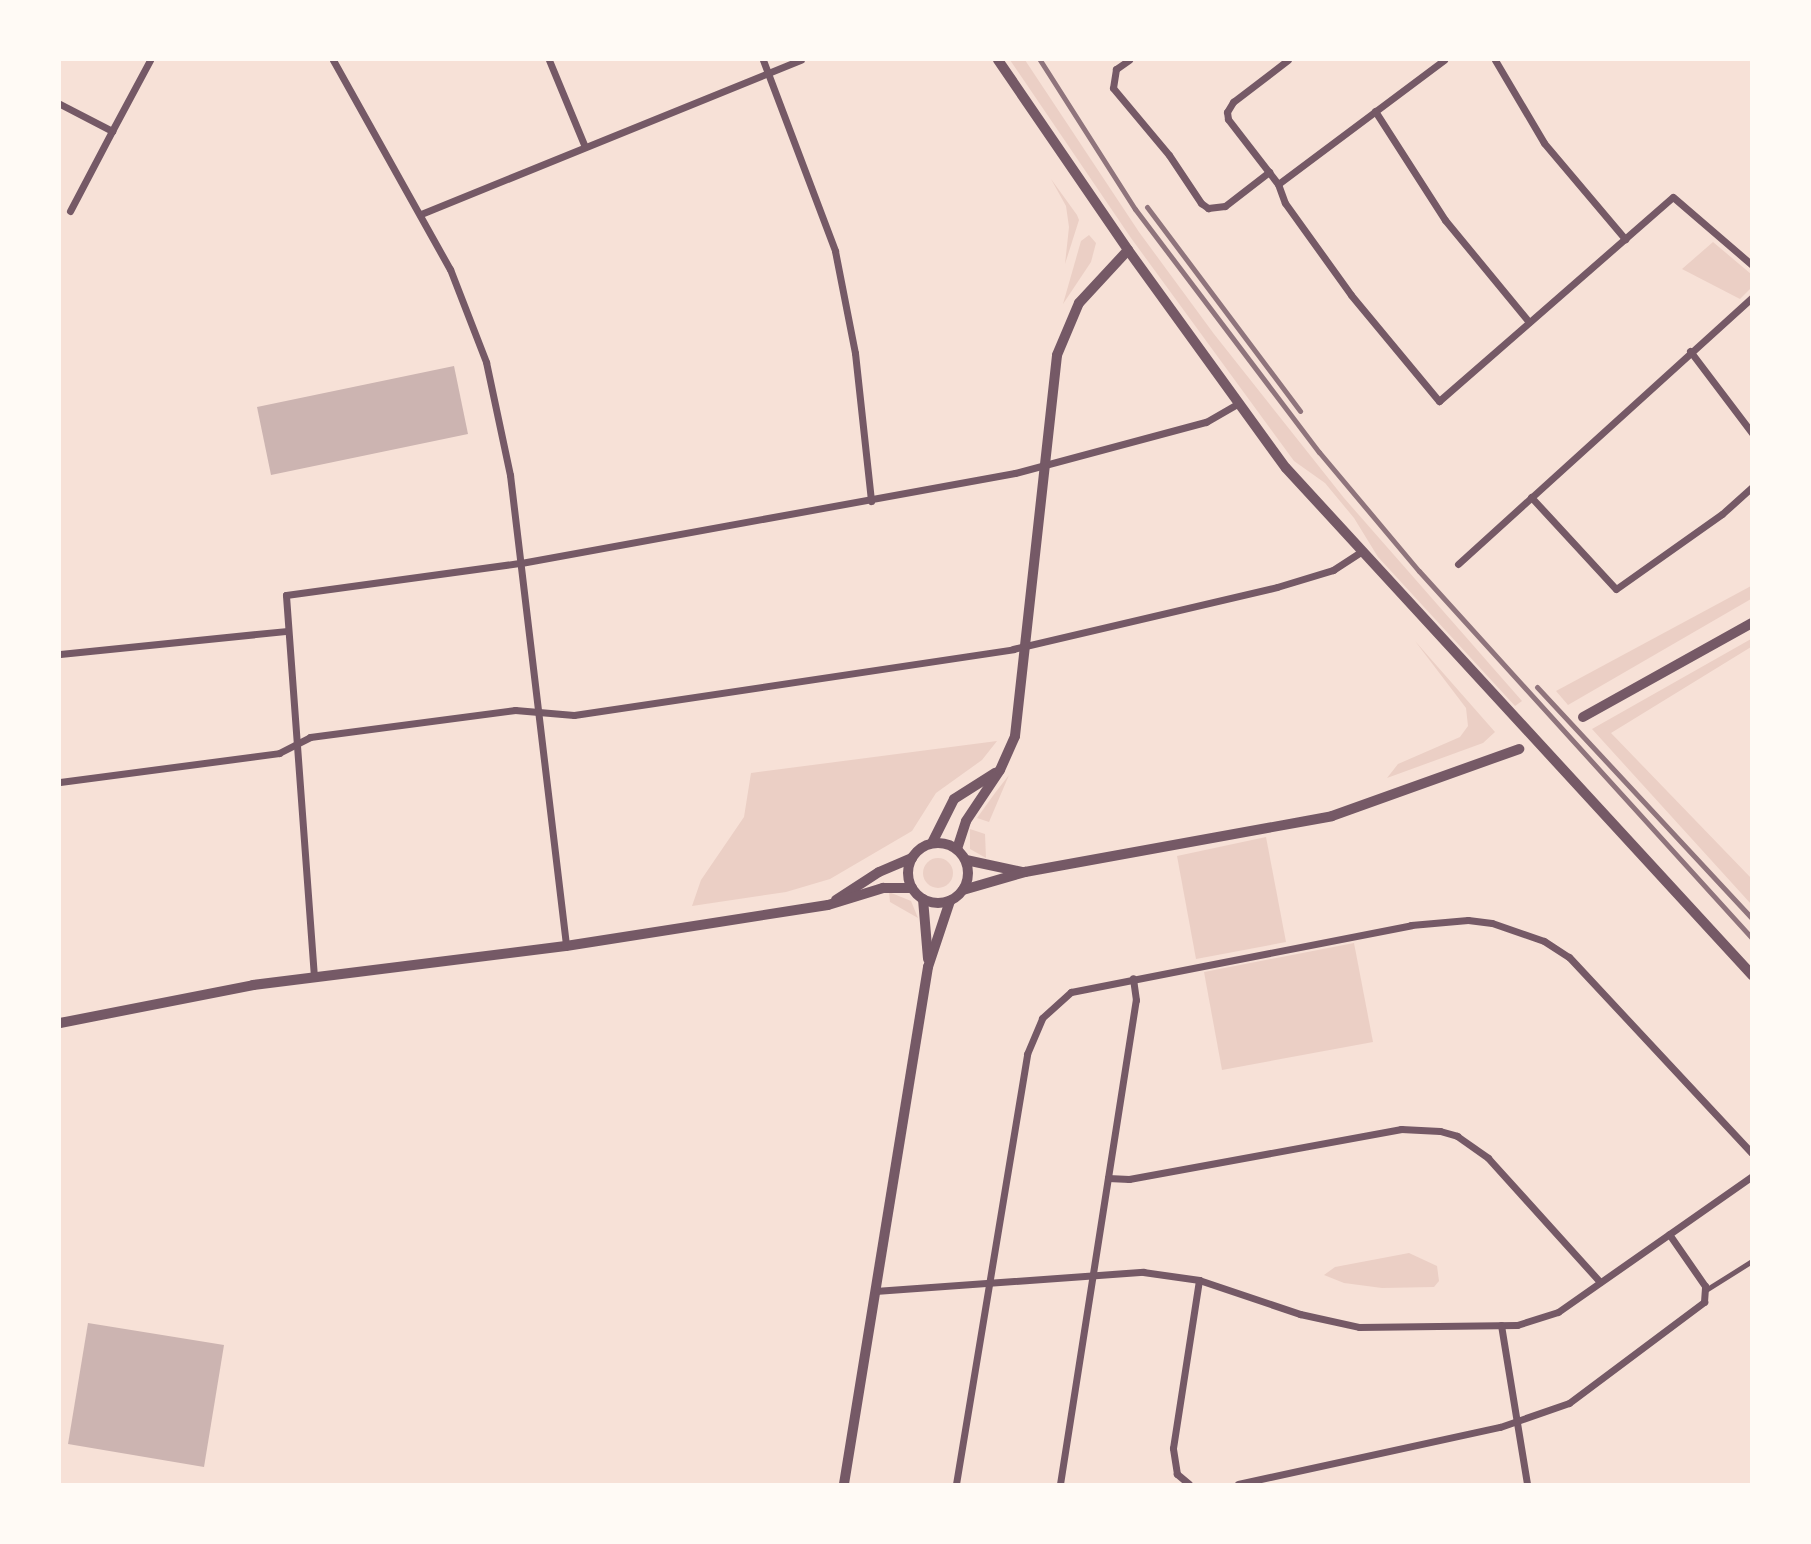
<!DOCTYPE html>
<style>
body{margin:0}
#map{position:relative;width:1811px;height:1544px;overflow:hidden;background:#f7e1d7;font-family:Montserrat,sans-serif}
div>[style]{position:absolute}
.green>*{inset:0;background:#ebcfc5}
.round{border-radius:50%}
.building>*{inset:0;background:#ccb4b1}
.service>*{height:4.5px;margin:-2.25px;padding:0 2.25px;transform-origin:2.25px;border-radius:2.25px;background:#755966}
.minor>*{height:7px;margin:-3.5px;padding:0 3.5px;transform-origin:3.5px;border-radius:3.5px;background:#755966}
.tertiary>*{height:10px;margin:-5px;padding:0 5px;transform-origin:5px;border-radius:5px;background:#755966}
.tertiary>.ring{margin:-5px;padding:0;box-sizing:content-box;background:none;border:10px solid #755966;border-radius:50%}
.rail>*{height:5px;margin:-2.5px;padding:0 2.5px;transform-origin:2.5px;border-radius:2.5px;background:#8f747c}
span{translate:-50% -50%;white-space:nowrap;text-align:center;line-height:1.15;-webkit-text-stroke:5px #fffaf5;paint-order:stroke}
.frame{position:absolute;inset:0;border:61px solid #fffaf5;pointer-events:none}
</style>
<div id="map">
<div class="green">
<i style="clip-path:polygon(1010px 60px,1025px 60px,1139px 232px,1214px 334px,1344px 498px,1522px 701px,1515px 706px,1378px 557px,1354px 518px,1325px 483px,1294px 461px,1131px 238px)"></i>
<i style="clip-path:polygon(1051px 179px,1077px 215px,1079px 220px,1065px 264px,1069px 227px,1066px 206px)"></i>
<i style="clip-path:polygon(1089px 235px,1096px 243px,1091px 262px,1063px 304px,1081px 241px)"></i>
<i style="clip-path:polygon(1713px 242px,1751px 274px,1751px 288px,1740px 299px,1682px 269px)"></i>
<i style="clip-path:polygon(1751px 586px,1751px 599px,1568px 705px,1556px 691px)"></i>
<i style="clip-path:polygon(1751px 639px,1751px 647px,1611px 733px,1751px 878px,1751px 904px,1592px 729px)"></i>
<i style="clip-path:polygon(1415px 641px,1495px 732px,1483px 743px,1387px 778px,1398px 764px,1460px 737px,1468px 726px,1466px 708px)"></i>
<i style="clip-path:polygon(997px 741px,982px 760px,936px 793px,912px 831px,830px 879px,786px 892px,692px 906px,701px 880px,744px 817px,751px 773px)"></i>
<i style="clip-path:polygon(1009px 775px,989px 822px,977px 818px,995px 793px)"></i>
<i style="clip-path:polygon(970px 829px,985px 834px,986px 858px,970px 849px)"></i>
<i style="clip-path:polygon(1266px 837px,1286px 942px,1196px 959px,1177px 856px)"></i>
<i class="round" style="left:923px;top:858px;width:30px;height:30px"></i>
<i style="clip-path:polygon(889px 892px,911px 901px,918px 918px,890px 902px)"></i>
<i style="clip-path:polygon(1354px 943px,1373px 1042px,1222px 1070px,1204px 972px)"></i>
<i style="clip-path:polygon(1409px 1253px,1437px 1266px,1439px 1281px,1434px 1287px,1382px 1288px,1344px 1283px,1324px 1275px,1335px 1267px)"></i>
</div>
<div class="building">
<i style="clip-path:polygon(454px 366px,468px 434px,271px 475px,257px 407px)"></i>
<i style="clip-path:polygon(88px 1323px,224px 1345px,204px 1467px,68px 1444px)"></i>
</div>
<div class="service">
<i style="left:1706px;top:1290px;width:54px;rotate:-32.2deg"></i>
</div>
<div class="minor">
<i style="left:333px;top:60px;width:240px;rotate:60.8deg"></i>
<i style="left:450px;top:269px;width:100px;rotate:68.8deg"></i>
<i style="left:486px;top:362px;width:116px;rotate:78deg"></i>
<i style="left:510px;top:475px;width:474px;rotate:83.2deg"></i>
<i style="left:549px;top:60px;width:94px;rotate:67.5deg"></i>
<i style="left:763px;top:60px;width:204px;rotate:69.3deg"></i>
<i style="left:835px;top:251px;width:104px;rotate:78.9deg"></i>
<i style="left:855px;top:353px;width:149px;rotate:83.8deg"></i>
<i style="left:1129px;top:60px;width:16px;rotate:145deg"></i>
<i style="left:1116px;top:69px;width:19px;rotate:99deg"></i>
<i style="left:1113px;top:88px;width:87px;rotate:50.1deg"></i>
<i style="left:1169px;top:155px;width:58px;rotate:56.3deg"></i>
<i style="left:1201px;top:203px;width:9px;rotate:36deg"></i>
<i style="left:1208px;top:208px;width:17px;rotate:-7deg"></i>
<i style="left:1225px;top:206px;width:56px;rotate:-37.7deg"></i>
<i style="left:1444px;top:60px;width:207px;rotate:143.2deg"></i>
<i style="left:1278px;top:184px;width:20px;rotate:70deg"></i>
<i style="left:1285px;top:203px;width:113px;rotate:54.3deg"></i>
<i style="left:1351px;top:295px;width:138px;rotate:50.3deg"></i>
<i style="left:1439px;top:401px;width:310px;rotate:-41.1deg"></i>
<i style="left:1673px;top:197px;width:104px;rotate:40.7deg"></i>
<i style="left:1495px;top:60px;width:96px;rotate:59.4deg"></i>
<i style="left:1544px;top:143px;width:126px;rotate:49.8deg"></i>
<i style="left:60px;top:104px;width:59px;rotate:27.4deg"></i>
<i style="left:112px;top:131px;width:81px;rotate:-61.8deg"></i>
<i style="left:1375px;top:111px;width:130px;rotate:57.3deg"></i>
<i style="left:1445px;top:220px;width:132px;rotate:50.5deg"></i>
<i style="left:1278px;top:184px;width:82px;rotate:-127.6deg"></i>
<i style="left:1228px;top:119px;width:7px;rotate:-98deg"></i>
<i style="left:1227px;top:112px;width:12px;rotate:-59deg"></i>
<i style="left:1233px;top:102px;width:69px;rotate:-37.4deg"></i>
<i style="left:70px;top:211px;width:90px;rotate:-62.3deg"></i>
<i style="left:421px;top:214px;width:410px;rotate:-22.1deg"></i>
<i style="left:1690px;top:351px;width:103px;rotate:52.9deg"></i>
<i style="left:1531px;top:497px;width:125px;rotate:47.3deg"></i>
<i style="left:1616px;top:589px;width:130px;rotate:-35.3deg"></i>
<i style="left:1722px;top:514px;width:40px;rotate:-42deg"></i>
<i style="left:1458px;top:564px;width:397px;rotate:-42.2deg"></i>
<i style="left:60px;top:654px;width:229px;rotate:-5.8deg"></i>
<i style="left:60px;top:782px;width:221px;rotate:-7.5deg"></i>
<i style="left:279px;top:753px;width:35px;rotate:-27deg"></i>
<i style="left:310px;top:737px;width:207px;rotate:-7.5deg"></i>
<i style="left:515px;top:710px;width:59px;rotate:4.8deg"></i>
<i style="left:574px;top:715px;width:444px;rotate:-8.5deg"></i>
<i style="left:1013px;top:649px;width:271px;rotate:-13.2deg"></i>
<i style="left:1277px;top:587px;width:59px;rotate:-16.9deg"></i>
<i style="left:1333px;top:570px;width:33px;rotate:-33deg"></i>
<i style="left:314px;top:977px;width:383px;rotate:-94.2deg"></i>
<i style="left:286px;top:595px;width:237px;rotate:-7.8deg"></i>
<i style="left:521px;top:563px;width:502px;rotate:-10.33deg"></i>
<i style="left:1015px;top:473px;width:198px;rotate:-15deg"></i>
<i style="left:1206px;top:422px;width:36px;rotate:-30deg"></i>
<i style="left:1108px;top:1178px;width:21px;rotate:3deg"></i>
<i style="left:1129px;top:1179px;width:277px;rotate:-10.4deg"></i>
<i style="left:1401px;top:1129px;width:39px;rotate:3deg"></i>
<i style="left:1440px;top:1131px;width:18px;rotate:16deg"></i>
<i style="left:1457px;top:1136px;width:38px;rotate:35deg"></i>
<i style="left:1488px;top:1158px;width:167px;rotate:47.9deg"></i>
<i style="left:875px;top:1291px;width:269px;rotate:-4.1deg"></i>
<i style="left:1143px;top:1272px;width:57px;rotate:8.1deg"></i>
<i style="left:1199px;top:1280px;width:107px;rotate:18.6deg"></i>
<i style="left:1300px;top:1314px;width:60px;rotate:12.4deg"></i>
<i style="left:1359px;top:1327px;width:158px;rotate:-0.7deg"></i>
<i style="left:1517px;top:1325px;width:43px;rotate:-17.6deg"></i>
<i style="left:1558px;top:1312px;width:237px;rotate:-35deg"></i>
<i style="left:1501px;top:1325px;width:161px;rotate:80.7deg"></i>
<i style="left:956px;top:1484px;width:436px;rotate:-80.6deg"></i>
<i style="left:1027px;top:1054px;width:39px;rotate:-67deg"></i>
<i style="left:1042px;top:1018px;width:39px;rotate:-42deg"></i>
<i style="left:1071px;top:992px;width:347px;rotate:-11.1deg"></i>
<i style="left:1411px;top:925px;width:57px;rotate:-5deg"></i>
<i style="left:1468px;top:920px;width:24px;rotate:7deg"></i>
<i style="left:1492px;top:923px;width:55px;rotate:19.1deg"></i>
<i style="left:1544px;top:941px;width:30px;rotate:33deg"></i>
<i style="left:1569px;top:957px;width:268px;rotate:47deg"></i>
<i style="left:1060px;top:1484px;width:490px;rotate:-81.1deg"></i>
<i style="left:1136px;top:1000px;width:22px;rotate:-98deg"></i>
<i style="left:1189px;top:1484px;width:16px;rotate:-140deg"></i>
<i style="left:1177px;top:1474px;width:26px;rotate:-99deg"></i>
<i style="left:1173px;top:1448px;width:170px;rotate:-81.2deg"></i>
<i style="left:1238px;top:1484px;width:268px;rotate:-12.3deg"></i>
<i style="left:1500px;top:1427px;width:73px;rotate:-19.2deg"></i>
<i style="left:1569px;top:1403px;width:169px;rotate:-36.8deg"></i>
<i style="left:1704px;top:1302px;width:16px;rotate:-86deg"></i>
<i style="left:1705px;top:1286px;width:63px;rotate:-124.7deg"></i>
</div>
<div class="tertiary">
<i style="left:998px;top:60px;width:230px;rotate:55.6deg"></i>
<i style="left:1128px;top:250px;width:269px;rotate:54.1deg"></i>
<i style="left:1286px;top:468px;width:689px;rotate:47.41deg"></i>
<i style="left:1583px;top:717px;width:193px;rotate:-29.1deg"></i>
<i class="ring" style="left:908px;top:843px;width:50px;height:50px"></i>
<i style="left:932px;top:843px;width:49px;rotate:-63.4deg"></i>
<i style="left:954px;top:799px;width:49px;rotate:-32.4deg"></i>
<i style="left:957px;top:849px;width:29px;rotate:-72deg"></i>
<i style="left:966px;top:821px;width:61px;rotate:-56.3deg"></i>
<i style="left:1000px;top:770px;width:37px;rotate:-66deg"></i>
<i style="left:1015px;top:736px;width:383px;rotate:-83.7deg"></i>
<i style="left:1057px;top:355px;width:56px;rotate:-67.1deg"></i>
<i style="left:1079px;top:303px;width:72px;rotate:-47.2deg"></i>
<i style="left:966px;top:860px;width:57px;rotate:12.1deg"></i>
<i style="left:963px;top:890px;width:65px;rotate:-16.2deg"></i>
<i style="left:1025px;top:872px;width:312px;rotate:-10.3deg"></i>
<i style="left:1332px;top:816px;width:199px;rotate:-19.7deg"></i>
<i style="left:923px;top:899px;width:60px;rotate:85.2deg"></i>
<i style="left:836px;top:900px;width:51px;rotate:-33.1deg"></i>
<i style="left:879px;top:872px;width:36px;rotate:-23deg"></i>
<i style="left:60px;top:1023px;width:197px;rotate:-11.1deg"></i>
<i style="left:253px;top:985px;width:315px;rotate:-7.1deg"></i>
<i style="left:566px;top:946px;width:265px;rotate:-8.9deg"></i>
<i style="left:828px;top:905px;width:58px;rotate:-17.2deg"></i>
<i style="left:883px;top:888px;width:29px"></i>
<i style="left:844px;top:1484px;width:524px;rotate:-80.77deg"></i>
<i style="left:928px;top:967px;width:70px;rotate:-71.6deg"></i>
</div>
<div class="rail">
<i style="left:1040px;top:60px;width:177px;rotate:57.5deg"></i>
<i style="left:1135px;top:209px;width:305px;rotate:52.9deg"></i>
<i style="left:1319px;top:452px;width:155px;rotate:50deg"></i>
<i style="left:1419px;top:571px;width:496px;rotate:47.8deg"></i>
<i style="left:1147px;top:207px;width:255px;rotate:53.1deg"></i>
<i style="left:1537px;top:687px;width:316px;rotate:47.1deg"></i>
</div>
<div class="frame"></div>
</div>
